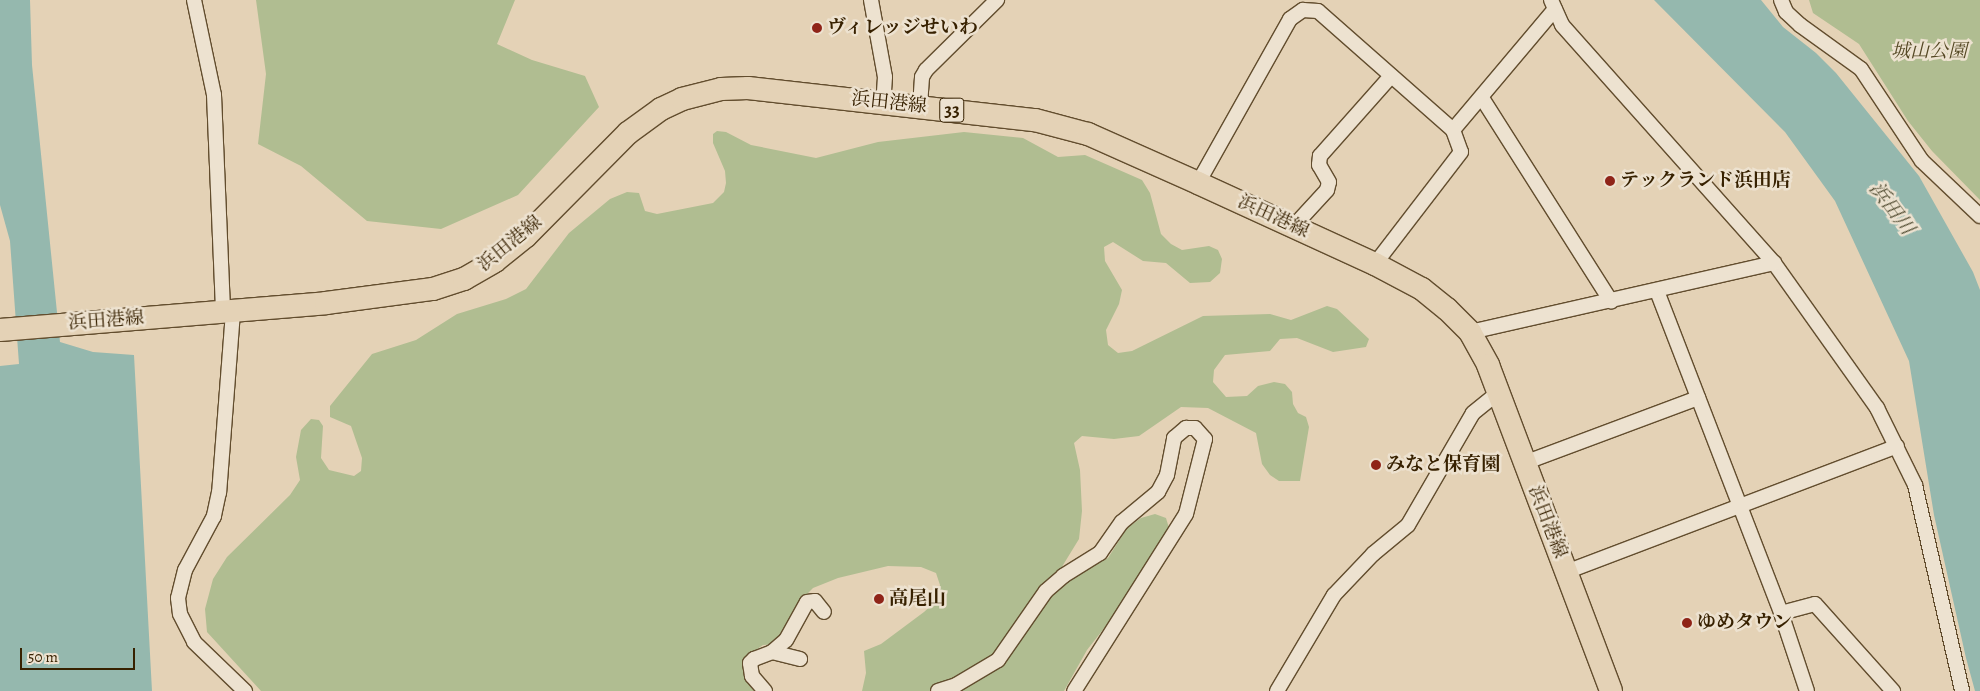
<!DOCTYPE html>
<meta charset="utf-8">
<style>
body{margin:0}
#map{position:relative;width:1980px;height:691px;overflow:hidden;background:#e4d2b6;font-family:Alegreya,"Noto Serif JP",serif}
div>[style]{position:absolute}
.green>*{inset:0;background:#b0bd91}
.water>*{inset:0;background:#95b8ae}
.roads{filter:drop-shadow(1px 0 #624d2e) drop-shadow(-1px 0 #624d2e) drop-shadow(0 1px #624d2e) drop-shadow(0 -1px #624d2e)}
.street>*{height:14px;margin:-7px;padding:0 7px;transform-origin:7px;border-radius:7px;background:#ede2d0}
.primary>*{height:22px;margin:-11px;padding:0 11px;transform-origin:11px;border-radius:11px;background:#e4d2b6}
.dots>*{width:14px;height:14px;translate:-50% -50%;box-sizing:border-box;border:2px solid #ede2d0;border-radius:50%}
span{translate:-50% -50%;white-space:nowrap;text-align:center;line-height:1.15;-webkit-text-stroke:5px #ede2d0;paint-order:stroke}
.shield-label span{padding:1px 4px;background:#ede2d0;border:1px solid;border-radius:4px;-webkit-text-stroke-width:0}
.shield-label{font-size:18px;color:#372100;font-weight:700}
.poi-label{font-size:19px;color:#372100;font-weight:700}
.left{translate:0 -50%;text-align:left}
.park-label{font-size:19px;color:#554824;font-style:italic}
.street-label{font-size:19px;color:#372100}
.water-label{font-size:20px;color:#534e34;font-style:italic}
.scale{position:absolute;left:20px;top:648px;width:115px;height:22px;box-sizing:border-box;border:2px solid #372100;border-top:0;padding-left:6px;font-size:15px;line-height:18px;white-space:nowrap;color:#372100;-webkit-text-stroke:4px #ede2d0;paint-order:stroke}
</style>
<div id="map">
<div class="green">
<i style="clip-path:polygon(256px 0,515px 0,497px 44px,532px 60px,585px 76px,599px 107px,518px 195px,441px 229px,367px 221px,301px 166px,258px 144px,266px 74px)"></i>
<i style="clip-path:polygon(1809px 0,1980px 0,1980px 200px,1932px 151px,1908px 121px,1859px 44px,1813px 13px)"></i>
<i style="clip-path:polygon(717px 131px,726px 132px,751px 145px,816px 158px,878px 142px,964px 132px,1023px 138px,1058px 157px,1085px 155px,1142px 180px,1150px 193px,1161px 234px,1171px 244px,1182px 250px,1209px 246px,1218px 250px,1222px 259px,1220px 273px,1210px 282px,1190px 283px,1166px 263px,1143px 261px,1113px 242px,1104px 247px,1105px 261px,1122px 290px,1119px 304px,1106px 330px,1108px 345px,1118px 353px,1132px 351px,1203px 316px,1270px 314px,1291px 320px,1327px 306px,1337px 309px,1369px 339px,1366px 347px,1333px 352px,1297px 338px,1280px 339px,1270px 351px,1225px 355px,1214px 370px,1213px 382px,1226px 397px,1247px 396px,1258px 386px,1274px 382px,1285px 384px,1292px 392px,1293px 404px,1298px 413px,1306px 417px,1309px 427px,1300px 481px,1279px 481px,1270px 475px,1262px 464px,1256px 433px,1208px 408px,1181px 407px,1139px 436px,1114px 439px,1082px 436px,1074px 443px,1080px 470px,1082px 511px,1079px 539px,1060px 570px,1070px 577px,1108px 558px,1127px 528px,1141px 518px,1155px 514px,1166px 518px,1169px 528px,1127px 599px,1087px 650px,1064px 691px,862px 691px,866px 673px,864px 651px,881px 644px,924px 612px,936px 601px,940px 585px,936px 573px,921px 567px,888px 566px,838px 578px,813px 588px,802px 599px,777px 644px,763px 645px,746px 657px,748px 681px,756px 691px,261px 691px,207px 632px,205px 609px,213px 579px,227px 557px,290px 495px,300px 480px,296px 457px,301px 430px,311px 419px,319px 420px,323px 426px,321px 458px,329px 470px,354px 476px,361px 471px,362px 458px,351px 426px,330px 417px,330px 406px,372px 354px,416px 340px,457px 314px,506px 299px,526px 289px,569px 233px,610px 199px,627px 192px,639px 193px,645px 211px,657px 214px,713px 203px,724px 192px,726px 183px,725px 171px,713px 143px,713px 134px)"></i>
</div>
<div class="water">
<i style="clip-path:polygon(0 0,30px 0,32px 65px,60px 342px,93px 352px,134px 355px,152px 691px,0 691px,0 366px,19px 364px,10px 241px,0 205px)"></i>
<i style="clip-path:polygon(1654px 0,1761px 0,1783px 27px,1816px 53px,1836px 73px,1919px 176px,1973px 272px,1980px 290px,1980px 691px,1975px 691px,1966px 658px,1934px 515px,1909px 361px,1835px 201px,1785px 132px)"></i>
</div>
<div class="roads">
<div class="street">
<i style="left:194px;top:0;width:97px;rotate:78.1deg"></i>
<i style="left:214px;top:95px;width:218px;rotate:87.6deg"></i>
<i style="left:871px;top:0;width:78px;rotate:79.7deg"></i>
<i style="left:885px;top:77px;width:26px;rotate:94deg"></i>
<i style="left:1551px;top:0;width:27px;rotate:66deg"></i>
<i style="left:1562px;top:25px;width:319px;rotate:48.3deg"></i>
<i style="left:1774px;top:263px;width:178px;rotate:54.6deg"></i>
<i style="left:1877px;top:408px;width:86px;rotate:63.7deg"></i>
<i style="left:1915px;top:485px;width:211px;rotate:77.1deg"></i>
<i style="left:1781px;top:0;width:13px;rotate:67deg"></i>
<i style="left:1786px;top:12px;width:19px;rotate:43deg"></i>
<i style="left:1800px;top:25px;width:75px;rotate:35.8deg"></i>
<i style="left:1861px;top:69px;width:110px;rotate:56.5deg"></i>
<i style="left:1922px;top:161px;width:80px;rotate:43.5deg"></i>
<i style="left:1482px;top:98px;width:241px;rotate:57.6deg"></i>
<i style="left:920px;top:106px;width:29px;rotate:-86deg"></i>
<i style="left:922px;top:77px;width:8px;rotate:-60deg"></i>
<i style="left:926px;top:70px;width:100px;rotate:-44.6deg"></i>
<i style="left:1453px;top:130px;width:158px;rotate:-49.9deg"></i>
<i style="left:1198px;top:183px;width:188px;rotate:-60.7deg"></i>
<i style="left:1290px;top:19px;width:16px;rotate:-35deg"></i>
<i style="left:1303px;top:10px;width:15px;rotate:4deg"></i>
<i style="left:1318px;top:11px;width:180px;rotate:41.4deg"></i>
<i style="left:1453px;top:130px;width:23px;rotate:70deg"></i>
<i style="left:1461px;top:152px;width:141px;rotate:127.5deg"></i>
<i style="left:1293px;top:227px;width:50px;rotate:-47.4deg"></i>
<i style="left:1327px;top:190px;width:8px;rotate:-76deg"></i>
<i style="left:1329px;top:182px;width:20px;rotate:-120deg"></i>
<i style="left:1319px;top:165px;width:9px;rotate:-84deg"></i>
<i style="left:1320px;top:156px;width:107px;rotate:-48.4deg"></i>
<i style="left:1657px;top:291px;width:345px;rotate:68.9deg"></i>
<i style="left:1781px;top:613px;width:82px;rotate:71.6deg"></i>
<i style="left:233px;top:312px;width:181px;rotate:94.4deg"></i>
<i style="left:219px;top:492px;width:25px;rotate:102deg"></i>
<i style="left:214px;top:516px;width:61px;rotate:118.2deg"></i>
<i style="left:185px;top:570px;width:29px;rotate:104deg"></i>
<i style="left:178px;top:598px;width:16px;rotate:83deg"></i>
<i style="left:180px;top:614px;width:31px;rotate:63deg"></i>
<i style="left:194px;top:642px;width:71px;rotate:43.9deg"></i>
<i style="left:1470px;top:332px;width:312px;rotate:-12.8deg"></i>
<i style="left:1524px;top:463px;width:186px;rotate:-20.5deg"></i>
<i style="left:1566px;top:572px;width:354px;rotate:-20.8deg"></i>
<i style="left:1781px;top:613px;width:35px;rotate:-15deg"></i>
<i style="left:1815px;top:604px;width:117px;rotate:48.1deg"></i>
<i style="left:772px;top:652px;width:18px;rotate:-41deg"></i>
<i style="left:786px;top:640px;width:43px;rotate:-61.1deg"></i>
<i style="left:807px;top:602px;width:8px;rotate:-7deg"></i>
<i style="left:815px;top:601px;width:14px;rotate:51deg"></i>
<i style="left:765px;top:691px;width:20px;rotate:-131deg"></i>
<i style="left:752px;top:676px;width:13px;rotate:-99deg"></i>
<i style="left:750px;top:663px;width:6px;rotate:-45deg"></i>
<i style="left:754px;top:659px;width:19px;rotate:-21deg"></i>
<i style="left:772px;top:652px;width:29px;rotate:14deg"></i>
<i style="left:938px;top:691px;width:19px;rotate:-18deg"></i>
<i style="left:956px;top:685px;width:49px;rotate:-30.8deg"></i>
<i style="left:998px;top:660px;width:84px;rotate:-55.2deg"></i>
<i style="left:1046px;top:591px;width:23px;rotate:-41deg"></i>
<i style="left:1063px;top:576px;width:44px;rotate:-31.9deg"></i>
<i style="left:1100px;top:553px;width:38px;rotate:-55deg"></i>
<i style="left:1122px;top:522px;width:47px;rotate:-39.8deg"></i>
<i style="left:1158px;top:492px;width:19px;rotate:-62deg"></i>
<i style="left:1167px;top:475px;width:38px;rotate:-79deg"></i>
<i style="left:1174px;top:438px;width:16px;rotate:-40deg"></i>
<i style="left:1186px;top:428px;width:9px"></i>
<i style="left:1195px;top:428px;width:15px;rotate:48deg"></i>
<i style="left:1205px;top:439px;width:77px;rotate:104.2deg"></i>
<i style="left:1186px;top:514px;width:209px;rotate:122.3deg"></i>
<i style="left:1277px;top:691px;width:112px;rotate:-59.3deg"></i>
<i style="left:1334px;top:595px;width:57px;rotate:-46.4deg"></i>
<i style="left:1373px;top:554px;width:45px;rotate:-39.6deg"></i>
<i style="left:1408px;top:525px;width:129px;rotate:-59.9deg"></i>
<i style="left:1473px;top:413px;width:33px;rotate:-39deg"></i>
</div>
<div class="primary">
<i style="left:0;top:330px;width:327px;rotate:-4.7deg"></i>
<i style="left:326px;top:303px;width:108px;rotate:-7.5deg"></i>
<i style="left:433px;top:289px;width:33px;rotate:-18deg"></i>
<i style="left:464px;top:279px;width:36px;rotate:-30deg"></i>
<i style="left:495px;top:261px;width:40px;rotate:-39deg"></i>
<i style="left:526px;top:236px;width:145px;rotate:-45.3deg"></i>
<i style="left:628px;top:133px;width:41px;rotate:-36deg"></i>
<i style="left:661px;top:109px;width:23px;rotate:-25deg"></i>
<i style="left:682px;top:99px;width:40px;rotate:-14.4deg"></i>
<i style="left:721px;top:89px;width:27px;rotate:-2deg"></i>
<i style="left:748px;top:88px;width:289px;rotate:6.4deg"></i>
<i style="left:1035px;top:120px;width:55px;rotate:14.8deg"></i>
<i style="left:1088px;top:134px;width:120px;rotate:24deg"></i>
<i style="left:1198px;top:183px;width:195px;rotate:24.6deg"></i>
<i style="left:1375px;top:264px;width:53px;rotate:28deg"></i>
<i style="left:1422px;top:289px;width:32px;rotate:39deg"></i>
<i style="left:1447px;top:309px;width:33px;rotate:45deg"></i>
<i style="left:1470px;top:332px;width:38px;rotate:61deg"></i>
<i style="left:1488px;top:365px;width:348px;rotate:69.3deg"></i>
</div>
</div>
<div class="dots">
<i style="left:817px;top:28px;background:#8f2418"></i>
<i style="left:1610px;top:181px;background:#8f2418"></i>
<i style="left:1376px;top:465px;background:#8f2418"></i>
<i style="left:879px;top:599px;background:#8f2418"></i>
<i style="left:1687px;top:623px;background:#8f2418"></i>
</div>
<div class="shield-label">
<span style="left:952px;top:110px">33</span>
</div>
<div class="poi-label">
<span class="left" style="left:827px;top:28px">ヴィレッジせいわ</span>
<span class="left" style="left:1620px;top:181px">テックランド浜田店</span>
<span class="left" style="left:1386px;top:465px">みなと保育園</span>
<span class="left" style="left:889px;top:599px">高尾山</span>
<span class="left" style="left:1697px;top:623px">ゆめタウン</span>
</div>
<div class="park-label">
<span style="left:1929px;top:52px">城山公園</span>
</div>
<div class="street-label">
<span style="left:889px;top:103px;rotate:6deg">浜田港線</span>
<span style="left:1273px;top:217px;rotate:25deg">浜田港線</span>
<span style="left:510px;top:244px;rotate:-39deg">浜田港線</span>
<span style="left:106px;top:321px;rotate:-4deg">浜田港線</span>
<span style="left:1547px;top:522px;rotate:69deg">浜田港線</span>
</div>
<div class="water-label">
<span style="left:1892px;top:208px;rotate:53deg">浜田川</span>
</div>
<div class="scale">50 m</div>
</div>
